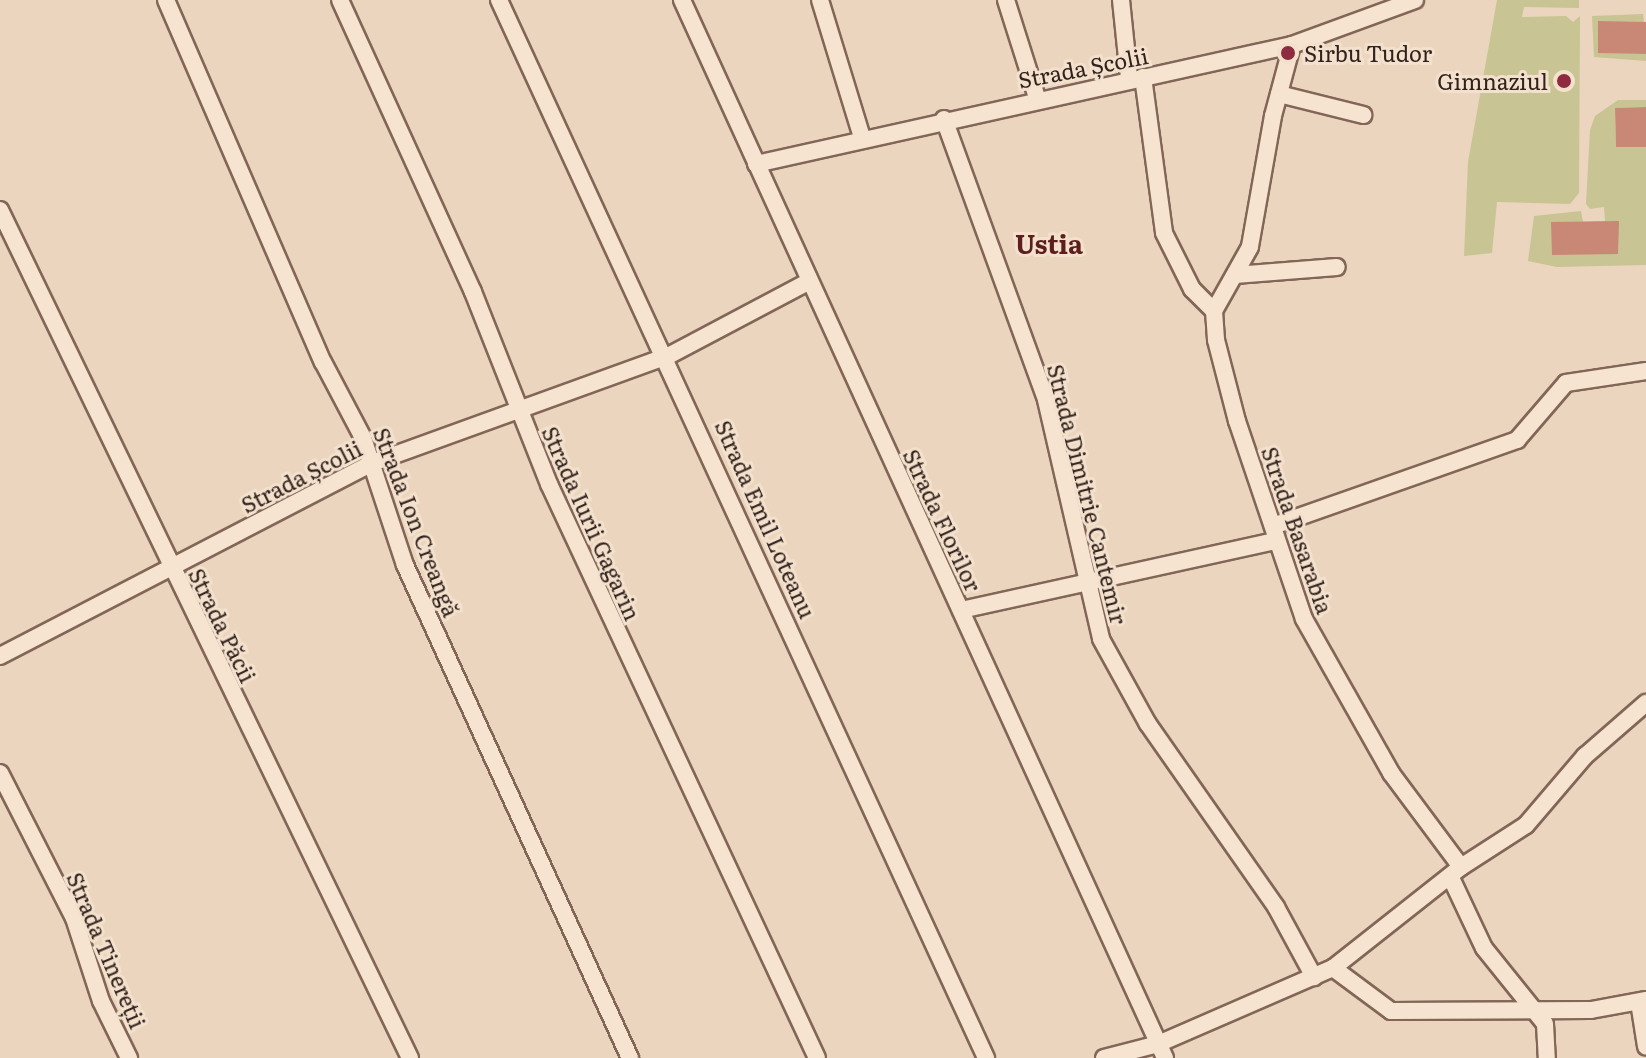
<!DOCTYPE html>
<meta charset="utf-8">
<style>
body{margin:0}
#map{position:relative;width:1646px;height:1058px;overflow:hidden;background:#ebd5be;font-family:Literata,serif}
div>[style]{position:absolute}
.green>*{inset:0;background:#c8c493}
.building>*{inset:0;background:#c88875}
.roads{filter:drop-shadow(2px 0 #826658) drop-shadow(-2px 0 #826658) drop-shadow(0 2px #826658) drop-shadow(0 -2px #826658)}
.minor>*{height:16px;margin:-8px;padding:0 8px;transform-origin:8px;border-radius:8px;background:#f7e4d0}
.dots>*{width:22px;height:22px;translate:-50% -50%;box-sizing:border-box;border:4px solid #f3e1cd;border-radius:50%}
span{translate:-50% -50%;white-space:nowrap;text-align:center;line-height:1.15;-webkit-text-stroke:6px #f3e1cd;paint-order:stroke}
.poi-label{font-size:22px;color:#32221c}
.left{translate:0 -50%;text-align:left}
.right{translate:-100% -50%;text-align:right}
.street-label{font-size:22px;color:#32221c}
.quarter-label{font-size:26px;color:#5d1f1d;font-weight:700}
</style>
<div id="map">
<div class="green">
<i style="clip-path:polygon(1497px 0,1579px 0,1579px 8px,1524px 7px,1522px 17px,1566px 16px,1573px 22px,1580px 16px,1579px 193px,1570px 204px,1497px 202px,1492px 253px,1464px 256px,1468px 162px)"></i>
<i style="clip-path:polygon(1643px 14px,1644px 22px,1599px 22px,1598px 52px,1646px 54px,1646px 61px,1594px 57px,1592px 16px)"></i>
<i style="clip-path:polygon(1618px 100px,1646px 100px,1646px 107px,1615px 108px,1616px 147px,1646px 147px,1646px 265px,1557px 267px,1528px 261px,1534px 216px,1581px 211px,1583px 222px,1605px 221px,1604px 207px,1590px 209px,1586px 204px,1590px 130px,1595px 116px)"></i>
</div>
<div class="building">
<i style="clip-path:polygon(1598px 21px,1646px 22px,1646px 54px,1598px 53px)"></i>
<i style="clip-path:polygon(1646px 107px,1646px 147px,1616px 147px,1615px 108px)"></i>
<i style="clip-path:polygon(1619px 221px,1618px 254px,1552px 255px,1551px 222px)"></i>
</div>
<div class="roads">
<div class="minor">
<i style="left:166px;top:0;width:395px;rotate:66.6deg"></i>
<i style="left:323px;top:362px;width:86px;rotate:62.2deg"></i>
<i style="left:363px;top:438px;width:134px;rotate:71.7deg"></i>
<i style="left:405px;top:565px;width:542px;rotate:65.47deg"></i>
<i style="left:340px;top:0;width:321px;rotate:65.5deg"></i>
<i style="left:473px;top:292px;width:206px;rotate:68.4deg"></i>
<i style="left:549px;top:484px;width:633px;rotate:64.97deg"></i>
<i style="left:499px;top:0;width:1165px;rotate:65.28deg"></i>
<i style="left:682px;top:0;width:1163px;rotate:65.46deg"></i>
<i style="left:820px;top:0;width:143px;rotate:73deg"></i>
<i style="left:1006px;top:0;width:103px;rotate:72.4deg"></i>
<i style="left:1121px;top:0;width:78px;rotate:84.1deg"></i>
<i style="left:1292px;top:45px;width:73px;rotate:105deg"></i>
<i style="left:1273px;top:116px;width:133px;rotate:100deg"></i>
<i style="left:1250px;top:247px;width:73px;rotate:119.4deg"></i>
<i style="left:1214px;top:311px;width:29px;rotate:86deg"></i>
<i style="left:1216px;top:340px;width:84px;rotate:75.5deg"></i>
<i style="left:1237px;top:421px;width:209px;rotate:71.3deg"></i>
<i style="left:1304px;top:619px;width:177px;rotate:60.5deg"></i>
<i style="left:1391px;top:773px;width:117px;rotate:53.3deg"></i>
<i style="left:1143px;top:77px;width:157px;rotate:82.3deg"></i>
<i style="left:1164px;top:233px;width:63px;rotate:63.4deg"></i>
<i style="left:1192px;top:289px;width:31px;rotate:45deg"></i>
<i style="left:1279px;top:94px;width:87px;rotate:14deg"></i>
<i style="left:944px;top:119px;width:299px;rotate:70deg"></i>
<i style="left:1046px;top:400px;width:245px;rotate:77deg"></i>
<i style="left:1101px;top:639px;width:97px;rotate:61.1deg"></i>
<i style="left:1148px;top:724px;width:223px;rotate:55deg"></i>
<i style="left:1276px;top:907px;width:80px;rotate:61.5deg"></i>
<i style="left:756px;top:164px;width:549px;rotate:-12.52deg"></i>
<i style="left:1292px;top:45px;width:131px;rotate:-20.1deg"></i>
<i style="left:0;top:210px;width:942px;rotate:64.2deg"></i>
<i style="left:1235px;top:275px;width:102px;rotate:-4.5deg"></i>
<i style="left:1273px;top:526px;width:259px;rotate:-19.4deg"></i>
<i style="left:1517px;top:440px;width:75px;rotate:-49.3deg"></i>
<i style="left:1566px;top:383px;width:81px;rotate:-8.5deg"></i>
<i style="left:961px;top:610px;width:321px;rotate:-12.4deg"></i>
<i style="left:0;top:656px;width:419px;rotate:-27.4deg"></i>
<i style="left:372px;top:463px;width:315px;rotate:-19.9deg"></i>
<i style="left:668px;top:356px;width:158px;rotate:-27.9deg"></i>
<i style="left:0;top:773px;width:163px;rotate:63deg"></i>
<i style="left:74px;top:918px;width:87px;rotate:72deg"></i>
<i style="left:101px;top:1001px;width:64px;rotate:63.8deg"></i>
<i style="left:1451px;top:878px;width:77px;rotate:64.8deg"></i>
<i style="left:1484px;top:948px;width:97px;rotate:51.2deg"></i>
<i style="left:1545px;top:1024px;width:34px;rotate:87deg"></i>
<i style="left:1333px;top:968px;width:72px;rotate:36.6deg"></i>
<i style="left:1391px;top:1011px;width:200px;rotate:-0.3deg"></i>
<i style="left:1591px;top:1010px;width:56px;rotate:-10.3deg"></i>
<i style="left:1639px;top:1002px;width:45px;rotate:81deg"></i>
<i style="left:1104px;top:1058px;width:56px;rotate:-14.5deg"></i>
<i style="left:1158px;top:1044px;width:191px;rotate:-23.5deg"></i>
<i style="left:1333px;top:968px;width:163px;rotate:-38.3deg"></i>
<i style="left:1461px;top:867px;width:77px;rotate:-32.9deg"></i>
<i style="left:1526px;top:825px;width:91px;rotate:-49.5deg"></i>
<i style="left:1585px;top:756px;width:81px;rotate:-41deg"></i>
</div>
</div>
<div class="dots">
<i style="left:1288px;top:53px;background:#8e2b3e"></i>
<i style="left:1564px;top:81px;background:#8e2b3e"></i>
</div>
<div class="poi-label">
<span class="left" style="left:1304px;top:53px">Sirbu Tudor</span>
<span class="right" style="left:1548px;top:81px">Gimnaziul</span>
</div>
<div class="street-label">
<span style="left:1083px;top:67px;rotate:-11deg">Strada Școlii</span>
<span style="left:301px;top:476px;rotate:-27deg">Strada Școlii</span>
<span style="left:1088px;top:494px;rotate:76deg">Strada Dimitrie Cantemir</span>
<span style="left:766px;top:519px;rotate:66deg">Strada Emil Loteanu</span>
<span style="left:943px;top:520px;rotate:65deg">Strada Florilor</span>
<span style="left:417px;top:522px;rotate:69deg">Strada Ion Creangă</span>
<span style="left:592px;top:523px;rotate:66deg">Strada Iurii Gagarin</span>
<span style="left:1298px;top:530px;rotate:71deg">Strada Basarabia</span>
<span style="left:223px;top:625px;rotate:64deg">Strada Păcii</span>
<span style="left:107px;top:950px;rotate:67deg">Strada Tinereții</span>
</div>
<div class="quarter-label">
<span style="left:1049px;top:243px">Ustia</span>
</div>
</div>
